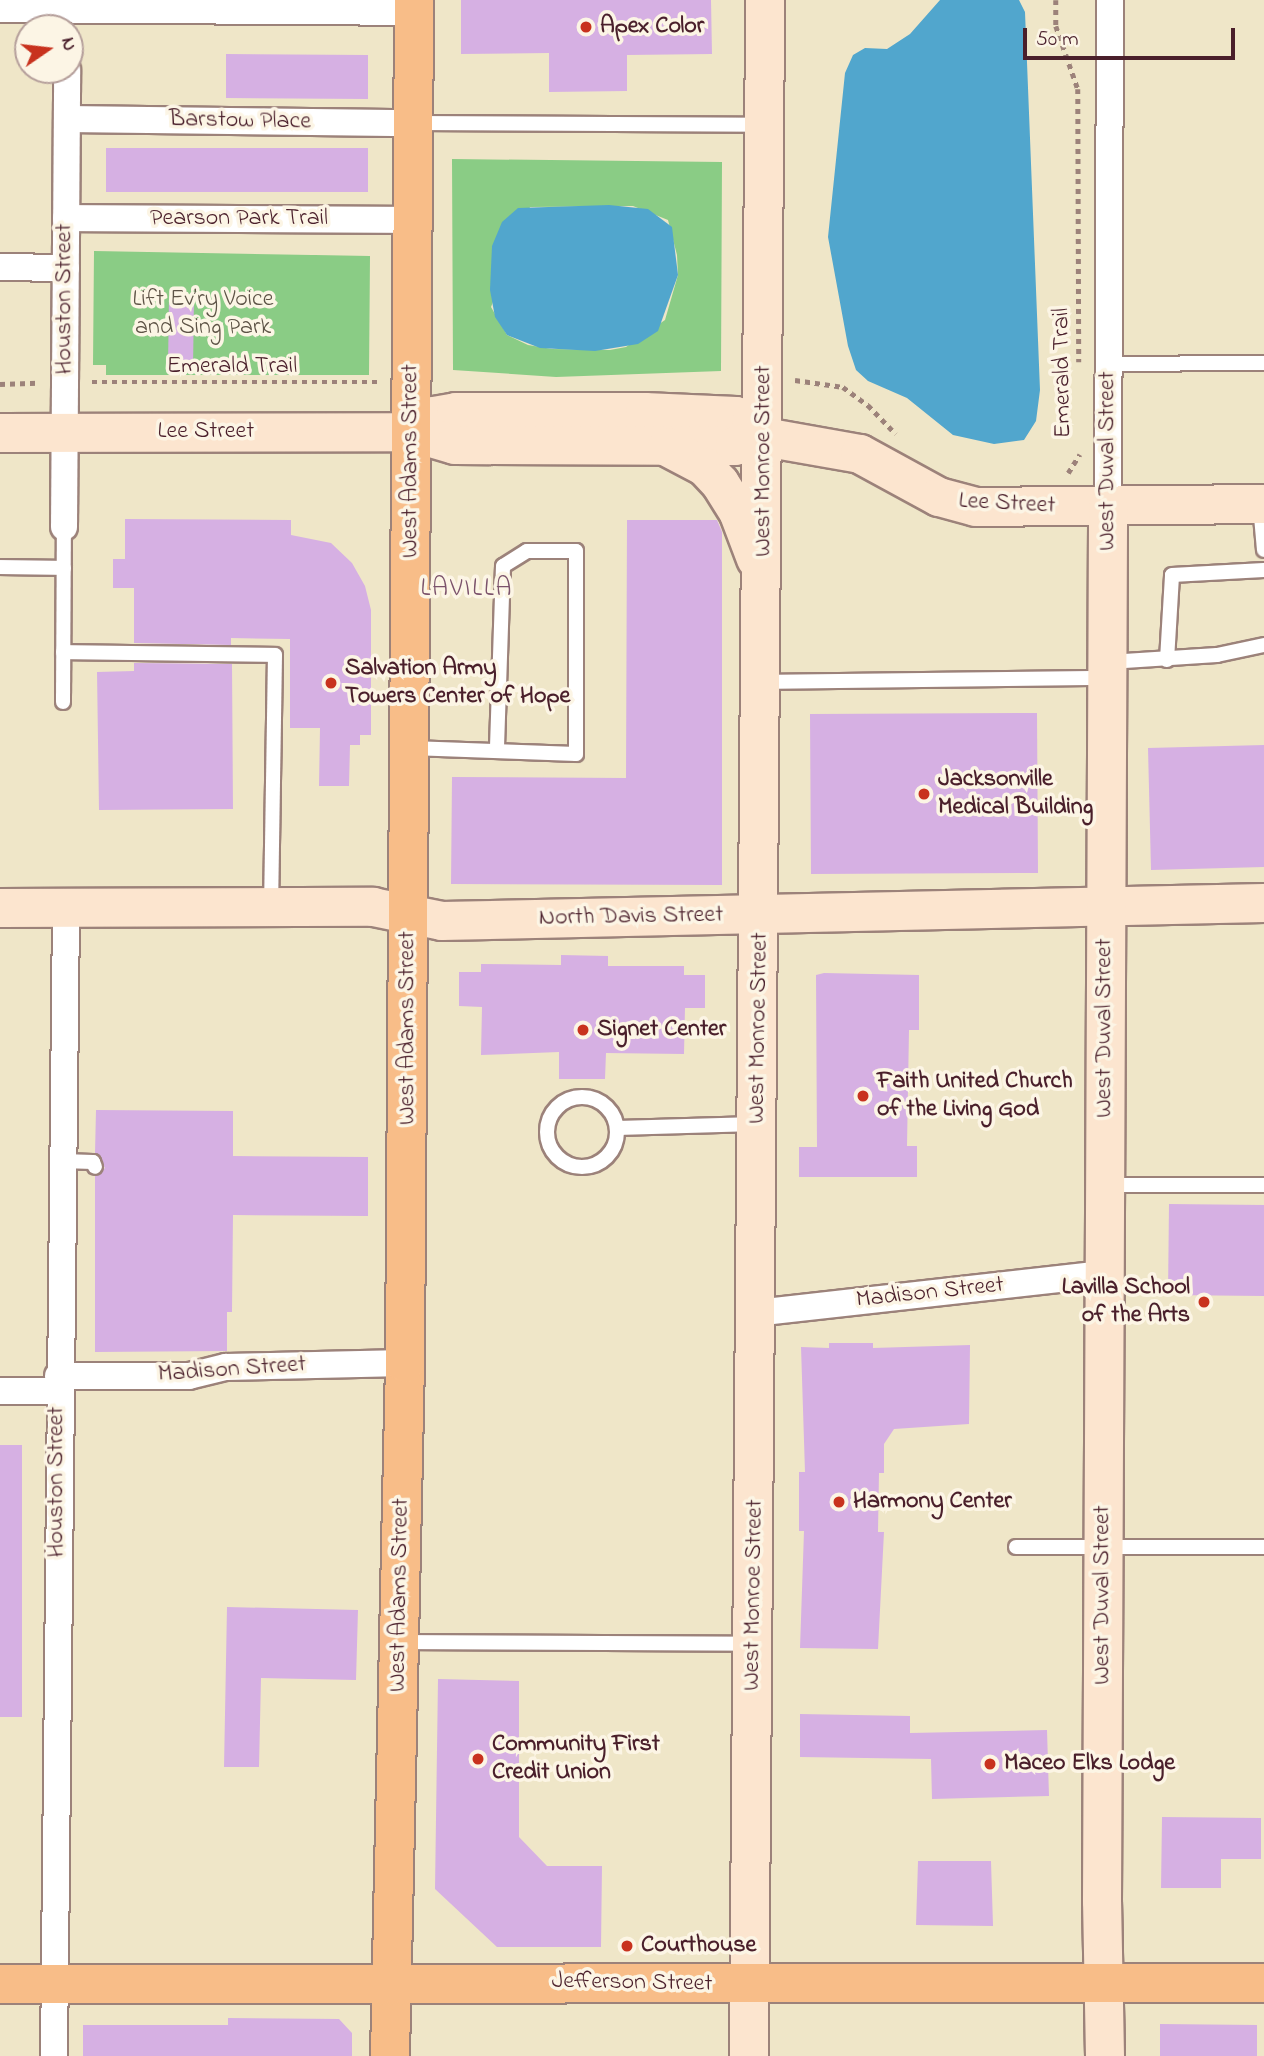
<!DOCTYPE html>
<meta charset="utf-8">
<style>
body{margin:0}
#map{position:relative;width:1264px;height:2056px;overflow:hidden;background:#efe6c8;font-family:"Indie Flower",sans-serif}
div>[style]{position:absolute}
.green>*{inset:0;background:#8acc85}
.water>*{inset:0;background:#51a6cd}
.building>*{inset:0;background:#d6b0e3}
.path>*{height:4.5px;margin-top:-2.25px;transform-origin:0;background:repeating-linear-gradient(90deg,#9c827a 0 5px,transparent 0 10px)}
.roads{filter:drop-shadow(2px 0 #9c827a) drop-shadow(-2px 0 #9c827a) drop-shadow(0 2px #9c827a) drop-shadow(0 -2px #9c827a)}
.lane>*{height:14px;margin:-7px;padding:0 7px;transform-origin:7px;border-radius:7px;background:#fff}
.lane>.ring{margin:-7px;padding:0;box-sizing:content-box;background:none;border:14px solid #fff;border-radius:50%}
.street>*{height:26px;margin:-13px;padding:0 13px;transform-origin:13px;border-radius:13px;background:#fff}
.secondary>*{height:38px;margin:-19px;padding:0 19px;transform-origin:19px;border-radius:19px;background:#fce5cf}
.primary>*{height:38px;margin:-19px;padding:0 19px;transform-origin:19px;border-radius:19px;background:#f8bd88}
.dots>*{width:19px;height:19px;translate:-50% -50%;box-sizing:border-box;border:4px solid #fcf5e5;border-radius:50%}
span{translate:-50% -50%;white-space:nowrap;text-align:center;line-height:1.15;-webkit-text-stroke:7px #fcf5e5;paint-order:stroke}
.poi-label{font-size:24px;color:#4a1f2b;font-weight:700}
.left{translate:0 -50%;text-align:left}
.right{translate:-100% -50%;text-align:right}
.street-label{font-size:24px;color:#4a1f2b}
.park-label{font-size:24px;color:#5d5346}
.neighbourhood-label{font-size:26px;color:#7b526b;letter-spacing:2px}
.north{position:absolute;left:14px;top:14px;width:70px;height:70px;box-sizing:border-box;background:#fcf5e5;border:2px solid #b59f9b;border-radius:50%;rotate:76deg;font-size:19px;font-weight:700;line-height:28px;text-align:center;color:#4a1f2b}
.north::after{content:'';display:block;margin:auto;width:24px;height:32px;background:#c8321e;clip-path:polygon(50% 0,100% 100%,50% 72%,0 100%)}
.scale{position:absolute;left:1023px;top:28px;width:212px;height:32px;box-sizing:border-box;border:4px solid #4a1f2b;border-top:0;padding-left:9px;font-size:21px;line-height:24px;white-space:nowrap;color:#4a1f2b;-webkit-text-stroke:5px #fcf5e5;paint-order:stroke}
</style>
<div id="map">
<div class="green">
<i style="clip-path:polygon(evenodd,452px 159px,722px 162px,721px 371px,556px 377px,453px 370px,452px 159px,633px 206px,668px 220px,677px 255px,678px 275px,665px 320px,626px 347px,610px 350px,552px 349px,528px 345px,507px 335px,491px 307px,530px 207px,633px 206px)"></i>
<i style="clip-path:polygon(94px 251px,370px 256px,369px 375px,106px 375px,106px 365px,93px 365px)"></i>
</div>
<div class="water">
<i style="clip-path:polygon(940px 0,1019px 0,1025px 12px,1040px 390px,1036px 421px,1024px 440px,994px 444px,953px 435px,907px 398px,868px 381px,856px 370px,848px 346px,828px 237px,845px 73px,853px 55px,865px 48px,887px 49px,910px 34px)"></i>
<i style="clip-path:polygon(609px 205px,648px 209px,672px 227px,678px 275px,658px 331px,638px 344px,595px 351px,540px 348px,507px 335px,495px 317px,490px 290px,492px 246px,502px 222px,518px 208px)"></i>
</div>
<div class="building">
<i style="clip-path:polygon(461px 0,711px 0,712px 54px,627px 55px,627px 91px,549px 92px,549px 53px,461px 54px)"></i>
<i style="clip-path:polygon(226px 54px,368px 55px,368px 99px,226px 98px)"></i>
<i style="clip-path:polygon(106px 148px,368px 148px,368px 192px,106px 192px)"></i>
<i style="clip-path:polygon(169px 296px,194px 297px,193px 368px,168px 367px)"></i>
<i style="clip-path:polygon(125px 519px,291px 520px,291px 535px,331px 543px,352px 563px,365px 586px,371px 610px,371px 735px,360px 735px,360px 745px,350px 745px,349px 786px,319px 786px,320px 728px,290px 728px,290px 639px,231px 638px,231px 645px,134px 643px,134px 588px,113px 588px,113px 559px,125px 559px)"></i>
<i style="clip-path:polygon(627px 520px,717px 520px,722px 532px,722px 885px,451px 884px,452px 777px,626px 778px)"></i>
<i style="clip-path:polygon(134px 663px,232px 664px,233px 809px,99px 810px,97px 672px,134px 671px)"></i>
<i style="clip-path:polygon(1037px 713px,1038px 873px,811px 874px,810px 714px)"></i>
<i style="clip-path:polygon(1264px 745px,1264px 867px,1151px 870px,1148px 748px)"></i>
<i style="clip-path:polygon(561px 955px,608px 956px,608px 966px,684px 966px,684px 975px,705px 975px,705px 1008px,685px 1008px,684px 1054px,606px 1053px,605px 1079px,559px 1079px,559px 1052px,481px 1055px,482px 1007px,459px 1006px,459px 972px,481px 972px,481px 964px,561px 965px)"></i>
<i style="clip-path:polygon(824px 973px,919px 975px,919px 1030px,909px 1030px,907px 1146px,917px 1146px,917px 1177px,799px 1177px,799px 1147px,817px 1147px,816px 975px)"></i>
<i style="clip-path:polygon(96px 1110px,233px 1111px,233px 1156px,368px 1157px,368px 1216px,233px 1215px,232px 1312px,227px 1312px,227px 1351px,95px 1352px,95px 1176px,105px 1168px,95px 1153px)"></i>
<i style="clip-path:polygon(1169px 1204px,1264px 1205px,1264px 1296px,1168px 1295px)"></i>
<i style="clip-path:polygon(829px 1343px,873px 1343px,873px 1348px,970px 1345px,969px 1424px,894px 1429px,884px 1444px,884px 1473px,879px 1473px,878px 1532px,884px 1532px,878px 1649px,800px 1648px,804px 1531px,799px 1531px,799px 1472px,805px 1472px,801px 1347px,829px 1348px)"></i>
<i style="clip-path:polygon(0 1445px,22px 1445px,22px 1717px,0 1717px)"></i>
<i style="clip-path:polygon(227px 1607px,358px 1610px,356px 1680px,261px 1678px,259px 1767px,224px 1767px)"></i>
<i style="clip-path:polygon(438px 1679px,519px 1681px,519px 1837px,547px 1866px,602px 1866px,601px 1947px,497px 1947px,435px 1889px)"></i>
<i style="clip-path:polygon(800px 1714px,910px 1716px,910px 1733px,1047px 1730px,1049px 1796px,932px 1799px,931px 1759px,800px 1757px)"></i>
<i style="clip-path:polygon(1162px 1817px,1261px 1818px,1261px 1859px,1221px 1859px,1221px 1888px,1161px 1888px)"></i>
<i style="clip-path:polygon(918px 1861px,991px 1861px,993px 1926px,916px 1925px)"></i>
<i style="clip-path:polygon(228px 2018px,339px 2019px,352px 2033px,352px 2056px,83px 2056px,83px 2025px,228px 2025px)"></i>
<i style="clip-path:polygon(1160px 2024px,1257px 2025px,1257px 2056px,1160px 2056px)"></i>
</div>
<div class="path">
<i style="left:1056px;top:0;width:26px;rotate:90deg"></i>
<i style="left:1056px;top:26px;width:67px;rotate:70.8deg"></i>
<i style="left:1078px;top:89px;width:273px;rotate:89.8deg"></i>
<i style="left:795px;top:380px;width:49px;rotate:8.3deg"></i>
<i style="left:843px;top:387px;width:31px;rotate:36deg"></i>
<i style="left:868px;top:405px;width:40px;rotate:46deg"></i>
<i style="left:92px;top:382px;width:285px"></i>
<i style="left:0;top:384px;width:38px;rotate:-2deg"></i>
<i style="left:1068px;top:473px;width:22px;rotate:-58deg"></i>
</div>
<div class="roads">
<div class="lane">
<i style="left:415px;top:123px;width:347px;rotate:0.3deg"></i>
<i style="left:1109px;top:364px;width:155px;rotate:-0.4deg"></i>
<i style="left:1260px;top:505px;width:45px;rotate:84.9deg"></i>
<i style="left:0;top:567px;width:64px;rotate:0.9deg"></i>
<i style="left:63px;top:652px;width:212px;rotate:0.8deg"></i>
<i style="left:275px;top:655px;width:251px;rotate:90.9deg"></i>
<i style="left:1167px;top:660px;width:85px;rotate:-86.6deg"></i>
<i style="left:1172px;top:575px;width:92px;rotate:-3.1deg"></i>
<i style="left:1109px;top:662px;width:108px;rotate:-3.7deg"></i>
<i style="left:1217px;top:655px;width:48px;rotate:-12deg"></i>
<i style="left:762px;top:682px;width:343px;rotate:-0.7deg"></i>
<i style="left:63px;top:702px;width:175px;rotate:-89.7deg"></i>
<i style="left:411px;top:748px;width:165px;rotate:2.1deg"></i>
<i style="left:576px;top:754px;width:203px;rotate:-90deg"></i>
<i style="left:576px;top:551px;width:49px;rotate:180deg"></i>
<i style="left:527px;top:551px;width:28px;rotate:148deg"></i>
<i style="left:503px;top:566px;width:185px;rotate:91.9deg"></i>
<i class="ring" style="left:547px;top:1097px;width:56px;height:56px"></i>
<i style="left:617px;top:1128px;width:139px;rotate:-1.6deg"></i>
<i style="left:62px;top:1161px;width:31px;rotate:2deg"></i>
<i style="left:93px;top:1162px;width:5px;rotate:68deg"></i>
<i style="left:1106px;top:1185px;width:158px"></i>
<i style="left:1016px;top:1547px;width:248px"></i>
<i style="left:401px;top:1642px;width:351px;rotate:0.3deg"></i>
</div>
<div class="street">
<i style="left:0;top:9px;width:414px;rotate:0.4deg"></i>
<i style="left:67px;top:119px;width:346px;rotate:0.7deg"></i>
<i style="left:66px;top:218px;width:346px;rotate:0.3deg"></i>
<i style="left:0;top:267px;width:66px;rotate:0.9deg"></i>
<i style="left:1108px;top:506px;width:506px;rotate:-89.77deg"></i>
<i style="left:64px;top:527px;width:457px;rotate:-89.6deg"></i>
<i style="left:756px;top:1313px;width:350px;rotate:-6.4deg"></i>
<i style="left:58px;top:1376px;width:131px"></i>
<i style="left:189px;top:1376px;width:38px;rotate:-14deg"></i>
<i style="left:226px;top:1367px;width:179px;rotate:-1.3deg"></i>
<i style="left:0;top:1391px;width:58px"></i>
<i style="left:54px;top:2056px;width:1148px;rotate:-89.4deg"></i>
</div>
<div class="secondary">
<i style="left:411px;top:432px;width:28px;rotate:-35deg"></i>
<i style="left:434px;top:416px;width:22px;rotate:-10deg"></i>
<i style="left:456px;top:412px;width:189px"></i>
<i style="left:645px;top:412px;width:91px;rotate:2.5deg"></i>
<i style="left:736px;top:416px;width:16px;rotate:22deg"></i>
<i style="left:751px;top:422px;width:20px;rotate:49deg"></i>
<i style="left:0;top:433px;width:411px;rotate:-0.1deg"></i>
<i style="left:411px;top:432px;width:46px;rotate:16.5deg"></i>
<i style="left:455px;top:445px;width:280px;rotate:0.2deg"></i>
<i style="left:735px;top:446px;width:30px;rotate:-17deg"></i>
<i style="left:764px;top:437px;width:97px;rotate:10deg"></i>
<i style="left:860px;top:454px;width:90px;rotate:28.6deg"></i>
<i style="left:939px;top:497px;width:38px;rotate:15deg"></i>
<i style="left:976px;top:507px;width:288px;rotate:-0.6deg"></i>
<i style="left:667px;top:447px;width:43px;rotate:27.8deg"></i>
<i style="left:705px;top:467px;width:22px;rotate:47deg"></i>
<i style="left:720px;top:483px;width:36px;rotate:58deg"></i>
<i style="left:739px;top:514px;width:48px;rotate:69.3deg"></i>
<i style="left:0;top:908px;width:373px;rotate:-0.2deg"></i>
<i style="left:373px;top:907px;width:70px;rotate:11.5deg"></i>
<i style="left:442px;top:921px;width:822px;rotate:-1.25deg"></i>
<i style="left:749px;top:2056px;width:2056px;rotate:-89.55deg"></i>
<i style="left:1105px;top:2056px;width:155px;rotate:-91.1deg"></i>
<i style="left:1102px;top:1901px;width:1395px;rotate:-89.75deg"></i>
</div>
<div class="primary">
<i style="left:0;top:1984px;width:1264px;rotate:-0.05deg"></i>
<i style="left:390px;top:2056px;width:693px;rotate:-88.76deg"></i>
<i style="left:405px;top:1363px;width:1363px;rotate:-89.62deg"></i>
</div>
</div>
<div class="dots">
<i style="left:586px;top:27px;background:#c8321e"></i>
<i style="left:331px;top:683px;background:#c8321e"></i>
<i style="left:924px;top:794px;background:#c8321e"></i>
<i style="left:583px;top:1030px;background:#c8321e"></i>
<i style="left:863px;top:1096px;background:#c8321e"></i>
<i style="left:1204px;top:1302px;background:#c8321e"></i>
<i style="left:839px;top:1502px;background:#c8321e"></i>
<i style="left:478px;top:1759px;background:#c8321e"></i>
<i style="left:990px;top:1764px;background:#c8321e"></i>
<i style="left:627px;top:1946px;background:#c8321e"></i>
</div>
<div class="poi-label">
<span class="left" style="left:600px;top:27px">Apex Color</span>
<span class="left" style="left:345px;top:683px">Salvation Army<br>Towers Center of Hope</span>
<span class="left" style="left:938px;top:794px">Jacksonville<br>Medical Building</span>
<span class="left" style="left:597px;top:1030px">Signet Center</span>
<span class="left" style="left:877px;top:1096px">Faith United Church<br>of the Living God</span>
<span class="right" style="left:1190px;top:1302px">Lavilla School<br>of the Arts</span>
<span class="left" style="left:853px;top:1502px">Harmony Center</span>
<span class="left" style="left:492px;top:1759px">Community First<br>Credit Union</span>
<span class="left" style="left:1004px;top:1764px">Maceo Elks Lodge</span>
<span class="left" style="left:641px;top:1946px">Courthouse</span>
</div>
<div class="street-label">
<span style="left:240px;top:121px;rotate:1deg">Barstow Place</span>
<span style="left:239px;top:219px">Pearson Park Trail</span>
<span style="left:65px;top:299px;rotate:-90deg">Houston Street</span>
<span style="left:232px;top:367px">Emerald Trail</span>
<span style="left:1063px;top:373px;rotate:-91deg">Emerald Trail</span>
<span style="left:206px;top:432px">Lee Street</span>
<span style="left:411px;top:461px;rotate:-90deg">West Adams Street</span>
<span style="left:764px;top:461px;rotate:-90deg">West Monroe Street</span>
<span style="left:1108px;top:461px;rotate:-90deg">West Duval Street</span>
<span style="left:1007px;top:504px;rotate:3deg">Lee Street</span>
<span style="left:631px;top:917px;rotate:-1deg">North Davis Street</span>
<span style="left:408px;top:1028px;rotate:-90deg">West Adams Street</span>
<span style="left:759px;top:1028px;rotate:-89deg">West Monroe Street</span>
<span style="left:1105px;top:1028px;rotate:-90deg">West Duval Street</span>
<span style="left:930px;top:1293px;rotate:-6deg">Madison Street</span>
<span style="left:232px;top:1370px;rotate:-4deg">Madison Street</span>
<span style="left:57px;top:1482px;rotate:-90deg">Houston Street</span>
<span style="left:400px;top:1595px;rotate:-89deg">West Adams Street</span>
<span style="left:754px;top:1595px;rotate:-89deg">West Monroe Street</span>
<span style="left:1103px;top:1595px;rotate:-90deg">West Duval Street</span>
<span style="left:632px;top:1983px;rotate:1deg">Jefferson Street</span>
</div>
<div class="park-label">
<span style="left:203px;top:314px">Lift Ev’ry Voice<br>and Sing Park</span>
</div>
<div class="neighbourhood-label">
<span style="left:467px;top:590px">LAVILLA</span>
</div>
<div class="north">N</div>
<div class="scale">50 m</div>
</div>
